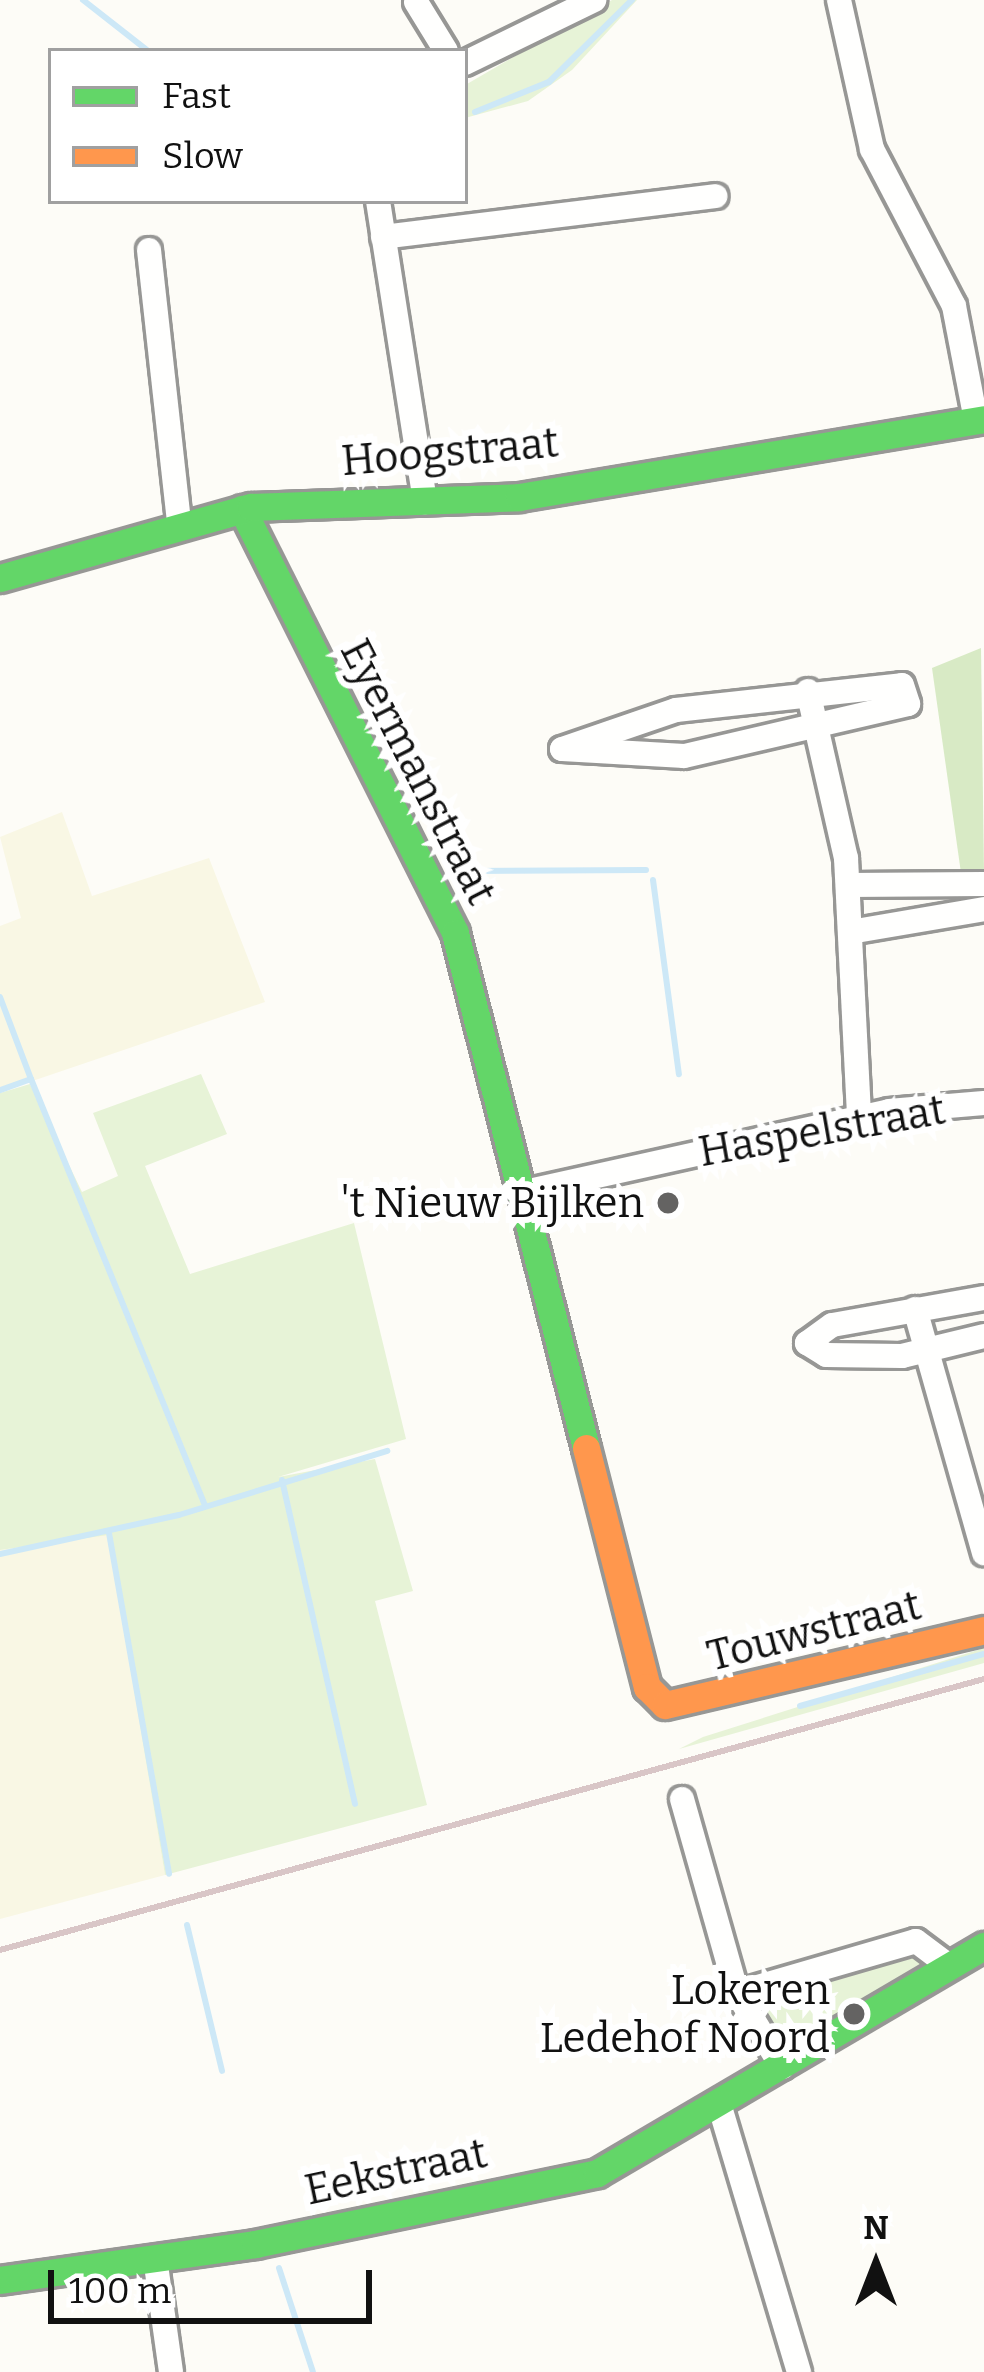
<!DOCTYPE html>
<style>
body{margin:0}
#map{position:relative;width:984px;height:2372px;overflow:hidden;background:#fdfcf7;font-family:Bitter,serif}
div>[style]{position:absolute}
.farmland>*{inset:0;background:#f9f7e4}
.green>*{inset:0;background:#e7f3d7}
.forest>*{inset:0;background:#d8eac5}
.stream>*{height:6px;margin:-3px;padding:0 3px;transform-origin:3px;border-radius:3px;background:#cde8f7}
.roads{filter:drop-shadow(3px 0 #979795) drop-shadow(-3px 0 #979795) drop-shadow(0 3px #979795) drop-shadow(0 -3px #979795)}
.street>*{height:24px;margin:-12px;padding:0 12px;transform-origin:12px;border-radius:12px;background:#fffffe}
.fast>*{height:27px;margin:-13.5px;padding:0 13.5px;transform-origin:13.5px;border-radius:13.5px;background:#63d668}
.slow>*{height:27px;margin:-13.5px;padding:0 13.5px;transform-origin:13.5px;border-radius:13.5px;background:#ff974d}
.rail>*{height:6px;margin:-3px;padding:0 3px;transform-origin:3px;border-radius:3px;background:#d9c6c7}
.dots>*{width:33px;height:33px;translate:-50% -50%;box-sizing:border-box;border:6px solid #fff;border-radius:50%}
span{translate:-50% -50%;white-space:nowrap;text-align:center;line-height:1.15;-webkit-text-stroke:12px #fff;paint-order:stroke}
.street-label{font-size:42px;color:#111}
.poi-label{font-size:42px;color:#111}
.right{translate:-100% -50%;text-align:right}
.legend{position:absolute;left:48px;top:48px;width:420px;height:156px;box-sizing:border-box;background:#fff;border:3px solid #a0a0a0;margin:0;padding:15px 21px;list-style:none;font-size:36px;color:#111}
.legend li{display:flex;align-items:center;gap:24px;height:60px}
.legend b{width:60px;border:3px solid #a0a0a0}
.north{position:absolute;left:816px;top:2204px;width:120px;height:120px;-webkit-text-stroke:9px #fff;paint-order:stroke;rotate:0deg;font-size:33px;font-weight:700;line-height:48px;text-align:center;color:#111}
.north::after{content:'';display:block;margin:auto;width:42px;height:54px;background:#111;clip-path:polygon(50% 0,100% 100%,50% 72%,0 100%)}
.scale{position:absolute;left:48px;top:2270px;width:324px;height:54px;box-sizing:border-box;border:6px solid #111;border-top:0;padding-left:15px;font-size:36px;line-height:42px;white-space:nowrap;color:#111;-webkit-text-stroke:9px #fff;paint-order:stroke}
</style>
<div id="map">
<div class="farmland">
<i style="clip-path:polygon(62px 812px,92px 896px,209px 858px,265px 1002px,0 1092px,0 926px,21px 918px,0 837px)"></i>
<i style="clip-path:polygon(108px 1534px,165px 1875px,0 1919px,0 1550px)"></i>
</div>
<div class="green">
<i style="clip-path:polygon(612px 0,637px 0,572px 70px,528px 101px,465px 118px,467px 84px)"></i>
<i style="clip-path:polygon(201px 1074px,227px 1134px,145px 1166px,190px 1274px,354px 1223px,406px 1439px,278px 1477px,375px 1459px,413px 1591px,375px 1601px,427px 1805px,165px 1875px,108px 1535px,0 1550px,0 1093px,30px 1084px,82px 1192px,118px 1176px,93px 1113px)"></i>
<i style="clip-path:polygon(984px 1648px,984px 1663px,679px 1749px,703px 1737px)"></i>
<i style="clip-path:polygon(913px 1953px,924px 1966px,789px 2046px,762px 2012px,765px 1997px)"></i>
</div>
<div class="forest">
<i style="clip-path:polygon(981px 648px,984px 873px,961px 873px,932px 668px)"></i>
</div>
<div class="stream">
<i style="left:83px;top:0;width:83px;rotate:38.1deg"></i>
<i style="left:475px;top:112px;width:80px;rotate:-22.1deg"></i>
<i style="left:549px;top:82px;width:117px;rotate:-44.7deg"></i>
<i style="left:469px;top:871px;width:177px;rotate:-0.3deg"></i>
<i style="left:653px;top:880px;width:196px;rotate:82.4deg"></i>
<i style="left:0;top:997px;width:88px;rotate:69.3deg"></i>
<i style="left:31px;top:1079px;width:33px;rotate:160deg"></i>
<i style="left:31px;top:1079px;width:461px;rotate:67.8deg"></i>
<i style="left:282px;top:1480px;width:332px;rotate:77.3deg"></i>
<i style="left:109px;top:1533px;width:346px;rotate:80deg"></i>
<i style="left:0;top:1554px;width:183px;rotate:-12.3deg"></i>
<i style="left:179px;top:1515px;width:218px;rotate:-17.1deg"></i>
<i style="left:800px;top:1706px;width:191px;rotate:-15.8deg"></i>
<i style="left:187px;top:1925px;width:150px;rotate:76.5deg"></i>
<i style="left:279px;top:2268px;width:109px;rotate:71.9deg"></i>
</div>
<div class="roads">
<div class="street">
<i style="left:839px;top:0;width:153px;rotate:77.5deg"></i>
<i style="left:872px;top:149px;width:177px;rotate:62.4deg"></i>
<i style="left:954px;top:306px;width:116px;rotate:79.1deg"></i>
<i style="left:416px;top:2px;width:57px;rotate:58.5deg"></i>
<i style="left:465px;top:63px;width:144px;rotate:-26deg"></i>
<i style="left:378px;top:201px;width:305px;rotate:81.1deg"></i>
<i style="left:383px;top:237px;width:335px;rotate:-7deg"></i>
<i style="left:149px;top:250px;width:275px;rotate:83.7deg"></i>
<i style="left:902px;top:685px;width:20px;rotate:72deg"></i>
<i style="left:908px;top:704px;width:230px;rotate:166.9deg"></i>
<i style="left:684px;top:756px;width:122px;rotate:-176.7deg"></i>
<i style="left:562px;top:749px;width:120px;rotate:-18.9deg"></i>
<i style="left:676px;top:710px;width:227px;rotate:-6.3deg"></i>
<i style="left:808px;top:691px;width:171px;rotate:77.2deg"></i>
<i style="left:846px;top:858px;width:259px;rotate:87.1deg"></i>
<i style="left:848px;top:885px;width:136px;rotate:-0.4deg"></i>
<i style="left:850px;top:932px;width:136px;rotate:-9.7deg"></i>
<i style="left:520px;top:1193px;width:378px;rotate:-12.5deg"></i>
<i style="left:889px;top:1111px;width:95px;rotate:-4.8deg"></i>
<i style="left:984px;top:1298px;width:154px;rotate:169.9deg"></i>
<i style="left:832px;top:1325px;width:31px;rotate:144deg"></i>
<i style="left:807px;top:1343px;width:22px;rotate:32deg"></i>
<i style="left:826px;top:1355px;width:76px;rotate:0.8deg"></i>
<i style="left:902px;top:1356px;width:84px;rotate:-13.7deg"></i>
<i style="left:915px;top:1309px;width:254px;rotate:74.2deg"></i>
<i style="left:682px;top:1799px;width:202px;rotate:74.2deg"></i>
<i style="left:737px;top:1993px;width:87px;rotate:58.7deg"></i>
<i style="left:737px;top:1993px;width:186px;rotate:-16.2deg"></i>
<i style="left:916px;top:1941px;width:36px;rotate:37deg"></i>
<i style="left:720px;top:2107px;width:277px;rotate:73.4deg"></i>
<i style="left:155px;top:2258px;width:115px;rotate:82deg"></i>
</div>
<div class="fast">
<i style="left:242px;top:509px;width:474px;rotate:63.3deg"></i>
<i style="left:455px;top:933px;width:531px;rotate:75.73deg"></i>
<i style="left:0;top:578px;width:261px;rotate:-15.8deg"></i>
<i style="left:251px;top:507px;width:268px;rotate:-2.1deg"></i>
<i style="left:519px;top:497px;width:471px;rotate:-9.5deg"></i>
<i style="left:0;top:2280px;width:258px;rotate:-8deg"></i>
<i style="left:255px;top:2244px;width:349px;rotate:-11.7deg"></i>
<i style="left:597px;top:2173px;width:449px;rotate:-30.4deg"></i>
</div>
<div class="slow">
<i style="left:586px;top:1448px;width:247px;rotate:75.7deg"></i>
<i style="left:647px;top:1687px;width:25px;rotate:45deg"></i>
<i style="left:665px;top:1705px;width:328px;rotate:-13.2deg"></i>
</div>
</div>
<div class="rail">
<i style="left:0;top:1950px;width:1021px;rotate:-15.4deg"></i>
</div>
<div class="dots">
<i style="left:668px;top:1203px;background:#646362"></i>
<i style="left:854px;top:2014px;background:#646362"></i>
</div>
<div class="street-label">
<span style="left:450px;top:452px;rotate:-5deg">Hoogstraat</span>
<span style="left:418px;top:772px;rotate:63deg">Eyermanstraat</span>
<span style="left:822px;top:1131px;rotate:-10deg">Haspelstraat</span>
<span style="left:814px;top:1631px;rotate:-14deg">Touwstraat</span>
<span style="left:396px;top:2172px;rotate:-12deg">Eekstraat</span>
</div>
<div class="poi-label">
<span class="right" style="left:644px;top:1203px">'t Nieuw Bijlken</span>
<span class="right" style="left:830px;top:2014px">Lokeren<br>Ledehof Noord</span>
</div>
<ul class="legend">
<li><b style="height:15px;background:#63d668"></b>Fast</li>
<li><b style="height:15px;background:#ff974d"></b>Slow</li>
</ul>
<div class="north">N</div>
<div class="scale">100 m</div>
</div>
